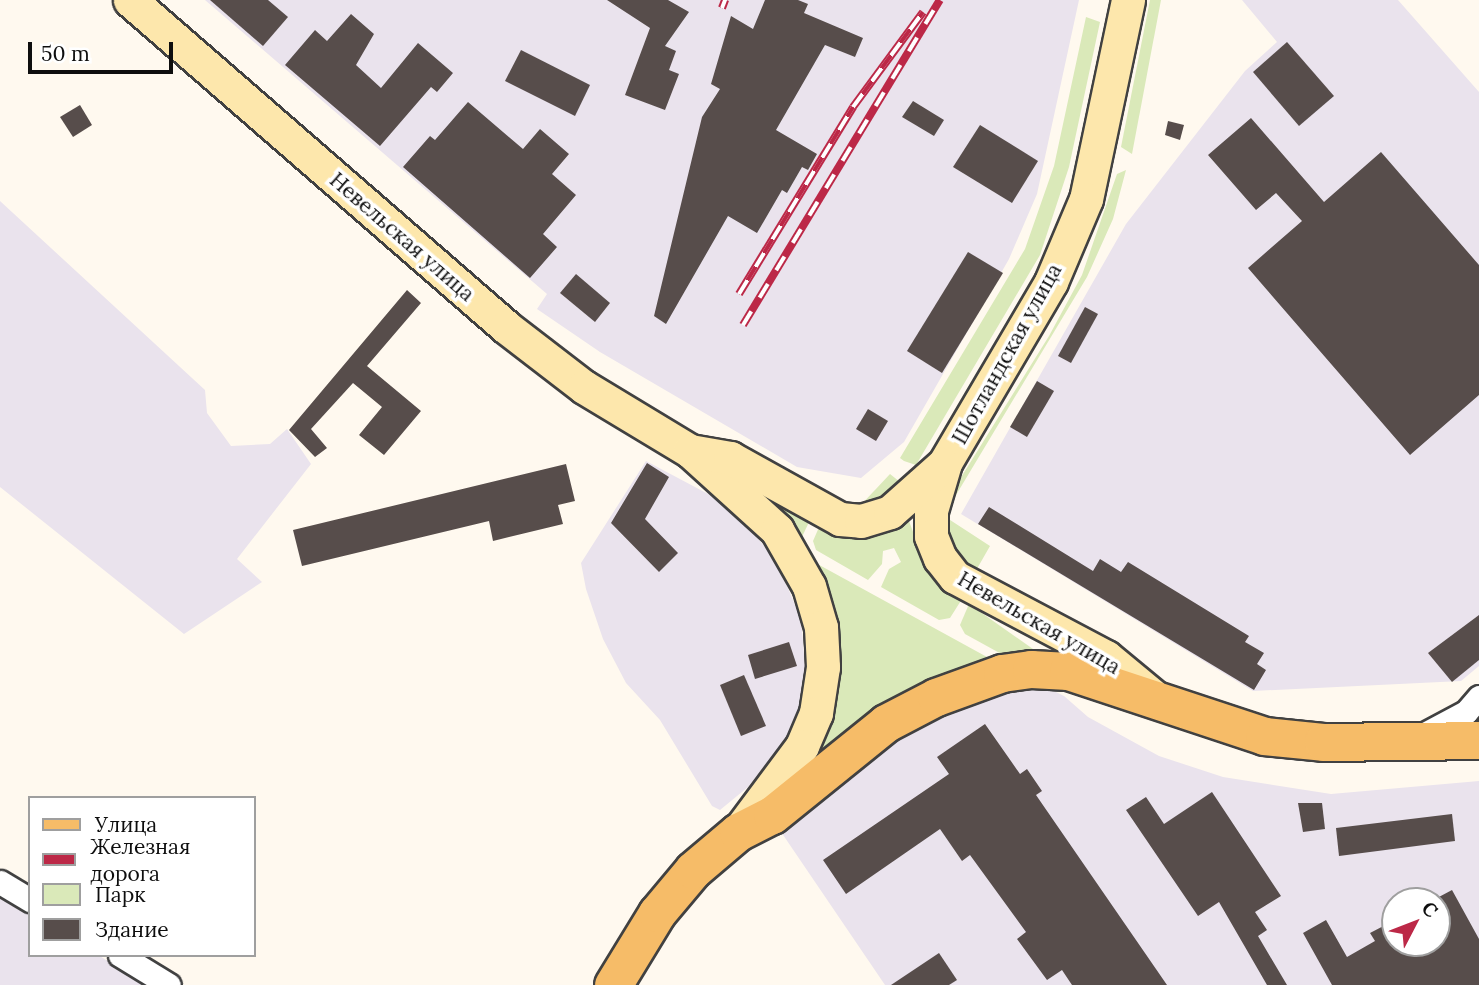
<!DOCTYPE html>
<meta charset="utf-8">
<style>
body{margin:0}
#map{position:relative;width:1479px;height:985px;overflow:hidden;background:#fff9ef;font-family:Lora,serif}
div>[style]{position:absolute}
.industrial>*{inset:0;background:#eae3ed}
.green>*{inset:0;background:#dae9b9}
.building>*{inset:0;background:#574d4b}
.roads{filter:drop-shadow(2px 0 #414141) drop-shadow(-2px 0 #414141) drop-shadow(0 2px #414141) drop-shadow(0 -2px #414141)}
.street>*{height:23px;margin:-11.5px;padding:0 11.5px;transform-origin:11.5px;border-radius:11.5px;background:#fff}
.secondary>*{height:33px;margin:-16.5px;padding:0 16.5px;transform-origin:16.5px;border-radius:16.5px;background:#fde7ac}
.primary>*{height:37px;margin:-18.5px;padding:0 18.5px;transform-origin:18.5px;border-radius:18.5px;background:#f6bc68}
.rail>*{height:8px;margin-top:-4px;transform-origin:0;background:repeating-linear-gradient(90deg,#fff 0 16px,#bc2847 0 32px);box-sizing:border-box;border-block:2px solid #bc2847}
span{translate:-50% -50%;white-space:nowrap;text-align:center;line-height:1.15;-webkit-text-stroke:7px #fff;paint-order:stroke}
.street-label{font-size:21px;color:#0e0e0e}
.legend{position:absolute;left:28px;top:796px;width:228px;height:161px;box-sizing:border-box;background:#fff;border:2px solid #9f9f9f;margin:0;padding:9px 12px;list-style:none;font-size:21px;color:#0e0e0e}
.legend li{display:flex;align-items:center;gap:14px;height:35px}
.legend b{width:35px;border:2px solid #9f9f9f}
.north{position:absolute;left:1381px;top:887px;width:70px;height:70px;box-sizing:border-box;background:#fff;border:2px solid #9f9f9f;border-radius:50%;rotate:48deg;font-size:19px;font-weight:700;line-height:28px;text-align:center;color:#0e0e0e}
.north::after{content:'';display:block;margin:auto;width:24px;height:32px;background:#bc2847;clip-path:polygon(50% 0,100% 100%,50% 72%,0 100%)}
.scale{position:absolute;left:28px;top:42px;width:145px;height:32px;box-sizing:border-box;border:4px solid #0e0e0e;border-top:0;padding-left:9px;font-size:21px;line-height:24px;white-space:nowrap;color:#0e0e0e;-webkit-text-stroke:5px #fff;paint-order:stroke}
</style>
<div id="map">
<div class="industrial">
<i style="clip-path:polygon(205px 0,1079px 0,1037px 194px,1009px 259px,904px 442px,861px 478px,797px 467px,600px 352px,537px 309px,547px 294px)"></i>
<i style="clip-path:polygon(1242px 0,1398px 0,1479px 92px,1479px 666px,1461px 681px,1253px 691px,961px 514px,1126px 224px,1245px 71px,1277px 42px)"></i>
<i style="clip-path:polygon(0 201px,205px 390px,207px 413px,231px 446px,270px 444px,287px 429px,311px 464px,237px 559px,262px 582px,184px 634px,0 487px)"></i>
<i style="clip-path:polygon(646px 461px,710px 495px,756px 536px,777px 562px,801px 619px,806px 677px,802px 704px,787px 739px,748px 787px,720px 810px,712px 806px,660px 720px,626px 683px,603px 639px,586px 589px,581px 563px)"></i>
<i style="clip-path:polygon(evenodd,1042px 685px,1064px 696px,1088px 717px,1159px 756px,1223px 777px,1331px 794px,1479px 781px,1479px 985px,885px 985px,777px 826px,906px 728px,997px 687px,1042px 685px,1395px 901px,1437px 901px,1437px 943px,1395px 943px,1395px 901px)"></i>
<i style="clip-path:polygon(0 896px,30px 914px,30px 955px,98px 955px,147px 985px,0 985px)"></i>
</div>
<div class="green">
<i style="clip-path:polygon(1150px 0,1161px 0,1132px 154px,1121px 147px)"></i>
<i style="clip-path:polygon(1086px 17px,1100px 22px,1069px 167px,1040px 255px,916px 465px,904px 461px,900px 458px,1025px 249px,1054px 166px)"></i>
<i style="clip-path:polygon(1126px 170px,1113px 219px,1087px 277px,947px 510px,947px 518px,990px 546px,974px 574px,960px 564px,943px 520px,955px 487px,1049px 336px,1082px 275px,1117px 174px)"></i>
<i style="clip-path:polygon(890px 474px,900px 482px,894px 494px,859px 507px)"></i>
<i style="clip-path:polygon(770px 499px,810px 520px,800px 541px,769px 500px)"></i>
<i style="clip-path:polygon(909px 521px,919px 548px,962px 599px,950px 618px,939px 620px,881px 587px,889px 569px,901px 562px,894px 548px,883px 551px,882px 564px,868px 580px,816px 550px,813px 541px,820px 525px)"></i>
<i style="clip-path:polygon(812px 561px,987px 657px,988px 660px,885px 706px,816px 754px)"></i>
<i style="clip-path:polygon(969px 604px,1033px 649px,1033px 651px,1005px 656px,965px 634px,960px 625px)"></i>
</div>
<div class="building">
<i style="clip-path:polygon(210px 0,268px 0,288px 17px,263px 46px)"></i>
<i style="clip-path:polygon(607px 0,668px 0,689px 12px,665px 46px,676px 51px,669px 70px,679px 74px,665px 110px,625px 95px,650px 28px)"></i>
<i style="clip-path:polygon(765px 0,798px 0,808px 4px,804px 13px,863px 38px,855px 57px,825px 45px,776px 130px,817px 154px,808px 170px,802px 167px,787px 193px,782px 190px,757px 233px,728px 216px,666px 324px,654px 316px,702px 117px,720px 89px,711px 84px,731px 16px,753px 29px)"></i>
<i style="clip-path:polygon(351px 14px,374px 34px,356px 65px,381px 88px,418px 43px,453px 73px,437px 92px,431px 87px,380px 146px,285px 65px,315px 30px,327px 41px)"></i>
<i style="clip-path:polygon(1287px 42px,1334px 96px,1299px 126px,1253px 72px)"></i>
<i style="clip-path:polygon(521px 50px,590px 85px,575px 116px,505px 81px)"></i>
<i style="clip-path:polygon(913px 101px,944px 120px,934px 136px,902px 117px)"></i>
<i style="clip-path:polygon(468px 102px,523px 149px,540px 129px,569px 154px,552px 174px,576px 195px,543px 234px,557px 247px,530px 278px,403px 167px,430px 136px,435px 140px)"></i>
<i style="clip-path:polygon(80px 105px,92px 125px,73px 137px,60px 117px)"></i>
<i style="clip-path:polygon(1251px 118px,1324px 202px,1381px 152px,1479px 265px,1479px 395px,1410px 455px,1248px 268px,1302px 221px,1276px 193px,1256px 210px,1208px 155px)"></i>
<i style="clip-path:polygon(1168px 121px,1184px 125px,1180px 140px,1165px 135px)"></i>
<i style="clip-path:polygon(980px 125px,1038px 161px,1012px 203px,953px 167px)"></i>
<i style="clip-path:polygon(968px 252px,1003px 273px,942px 373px,907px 351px)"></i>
<i style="clip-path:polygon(576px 274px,610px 303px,595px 322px,560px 293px)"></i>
<i style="clip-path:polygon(407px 290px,421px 303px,367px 366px,421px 411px,384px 455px,359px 435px,382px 407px,353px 383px,311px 429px,327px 448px,315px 457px,289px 430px)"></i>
<i style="clip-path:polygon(1085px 307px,1098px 314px,1071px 363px,1058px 356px)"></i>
<i style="clip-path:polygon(1037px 381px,1054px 391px,1027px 437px,1010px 427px)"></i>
<i style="clip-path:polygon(868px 409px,888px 421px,876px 441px,856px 429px)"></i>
<i style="clip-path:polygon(647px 463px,669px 477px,645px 519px,678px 553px,659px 572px,611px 523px)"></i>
<i style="clip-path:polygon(566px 464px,575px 501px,558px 505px,563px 524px,493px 541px,489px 521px,302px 566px,293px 530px)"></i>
<i style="clip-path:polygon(989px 507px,1093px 571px,1100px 559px,1121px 572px,1128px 562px,1249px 636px,1245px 642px,1264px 653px,1257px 664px,1266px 670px,1254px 690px,978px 524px)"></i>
<i style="clip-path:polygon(1479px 615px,1479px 660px,1452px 682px,1428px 653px)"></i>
<i style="clip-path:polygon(789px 642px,797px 666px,755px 679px,748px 655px)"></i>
<i style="clip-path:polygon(744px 675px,766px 726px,741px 736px,720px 685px)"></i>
<i style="clip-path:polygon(985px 724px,1020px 774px,1027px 769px,1042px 791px,1036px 795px,1167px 985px,1072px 985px,1062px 970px,1047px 980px,1017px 939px,1026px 932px,970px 855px,962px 861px,940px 829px,846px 894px,823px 860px,949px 774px,937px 757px)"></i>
<i style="clip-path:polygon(1212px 792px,1281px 896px,1255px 912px,1267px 930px,1258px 936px,1287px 985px,1267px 985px,1219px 902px,1198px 916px,1126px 810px,1146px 797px,1164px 824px)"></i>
<i style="clip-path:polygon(1298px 803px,1322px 803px,1325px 829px,1303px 832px)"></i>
<i style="clip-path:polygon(1452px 814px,1455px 841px,1339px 856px,1336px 828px)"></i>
<i style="clip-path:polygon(1452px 890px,1479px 939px,1479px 985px,1332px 985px,1303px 933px,1326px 920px,1347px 957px,1375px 941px,1370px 933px,1395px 920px,1395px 943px,1437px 943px,1437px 898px)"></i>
<i style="clip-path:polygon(939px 953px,957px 980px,949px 985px,891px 985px)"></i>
</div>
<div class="roads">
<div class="street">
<i style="left:1421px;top:736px;width:51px;rotate:-28.1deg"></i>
<i style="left:1466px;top:712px;width:20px;rotate:-49deg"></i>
<i style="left:0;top:882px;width:35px;rotate:31deg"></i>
<i style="left:120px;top:955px;width:57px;rotate:31.5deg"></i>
</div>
<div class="secondary">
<i style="left:130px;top:0;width:498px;rotate:41deg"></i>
<i style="left:506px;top:327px;width:98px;rotate:37.6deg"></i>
<i style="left:584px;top:387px;width:124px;rotate:31.1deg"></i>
<i style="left:690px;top:451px;width:118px;rotate:42.2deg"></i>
<i style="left:777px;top:530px;width:64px;rotate:60.3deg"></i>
<i style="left:809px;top:586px;width:43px;rotate:73.7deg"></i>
<i style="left:821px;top:627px;width:40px;rotate:87.1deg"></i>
<i style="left:823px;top:667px;width:47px;rotate:98.7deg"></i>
<i style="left:816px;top:713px;width:36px;rotate:113deg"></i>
<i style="left:802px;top:746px;width:107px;rotate:126.7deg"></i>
<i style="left:1128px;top:0;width:203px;rotate:101.9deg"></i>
<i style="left:1086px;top:199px;width:90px;rotate:112.9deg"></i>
<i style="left:1051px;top:282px;width:210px;rotate:120.4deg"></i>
<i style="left:945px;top:463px;width:50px;rotate:106.3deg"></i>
<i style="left:931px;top:511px;width:25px;rotate:90deg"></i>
<i style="left:931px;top:536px;width:24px;rotate:68deg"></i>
<i style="left:940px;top:558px;width:24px;rotate:52deg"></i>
<i style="left:955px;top:577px;width:171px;rotate:27.9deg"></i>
<i style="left:1106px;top:657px;width:60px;rotate:39.6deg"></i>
<i style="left:690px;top:451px;width:41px;rotate:9.9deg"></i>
<i style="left:730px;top:458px;width:126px;rotate:29deg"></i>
<i style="left:840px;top:519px;width:21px;rotate:5deg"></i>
<i style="left:861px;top:521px;width:30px;rotate:-17deg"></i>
<i style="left:890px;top:512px;width:71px;rotate:-41.6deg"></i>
</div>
<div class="primary">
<i style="left:613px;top:985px;width:84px;rotate:-58.6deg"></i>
<i style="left:657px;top:913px;width:56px;rotate:-50.1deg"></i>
<i style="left:693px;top:870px;width:59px;rotate:-40.2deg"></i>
<i style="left:738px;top:832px;width:38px;rotate:-27deg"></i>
<i style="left:772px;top:815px;width:146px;rotate:-38.9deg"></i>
<i style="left:886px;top:723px;width:56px;rotate:-27.5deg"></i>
<i style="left:936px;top:697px;width:70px;rotate:-20deg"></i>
<i style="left:1002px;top:673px;width:29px;rotate:-8deg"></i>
<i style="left:1031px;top:669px;width:37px;rotate:3deg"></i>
<i style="left:1068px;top:671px;width:206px;rotate:18.3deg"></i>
<i style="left:1264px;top:736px;width:59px;rotate:5.8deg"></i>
<i style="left:1323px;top:742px;width:156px;rotate:-0.7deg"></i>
</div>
</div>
<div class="rail">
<i style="left:722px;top:8px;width:9px;rotate:-69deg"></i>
<i style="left:739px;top:294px;width:219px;rotate:-58.6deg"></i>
<i style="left:853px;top:107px;width:118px;rotate:-53.6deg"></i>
<i style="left:743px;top:325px;width:380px;rotate:-58.8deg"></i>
</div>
<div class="street-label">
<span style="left:402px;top:237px;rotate:41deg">Невельская улица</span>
<span style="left:1007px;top:354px;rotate:-61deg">Шотландская улица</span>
<span style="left:1039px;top:623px;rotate:30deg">Невельская улица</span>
</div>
<ul class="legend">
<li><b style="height:9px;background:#f6bc68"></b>Улица</li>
<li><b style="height:9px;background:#bc2847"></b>Железная дорога</li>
<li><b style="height:19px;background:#dae9b9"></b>Парк</li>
<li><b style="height:19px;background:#574d4b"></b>Здание</li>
</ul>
<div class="north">С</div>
<div class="scale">50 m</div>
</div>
